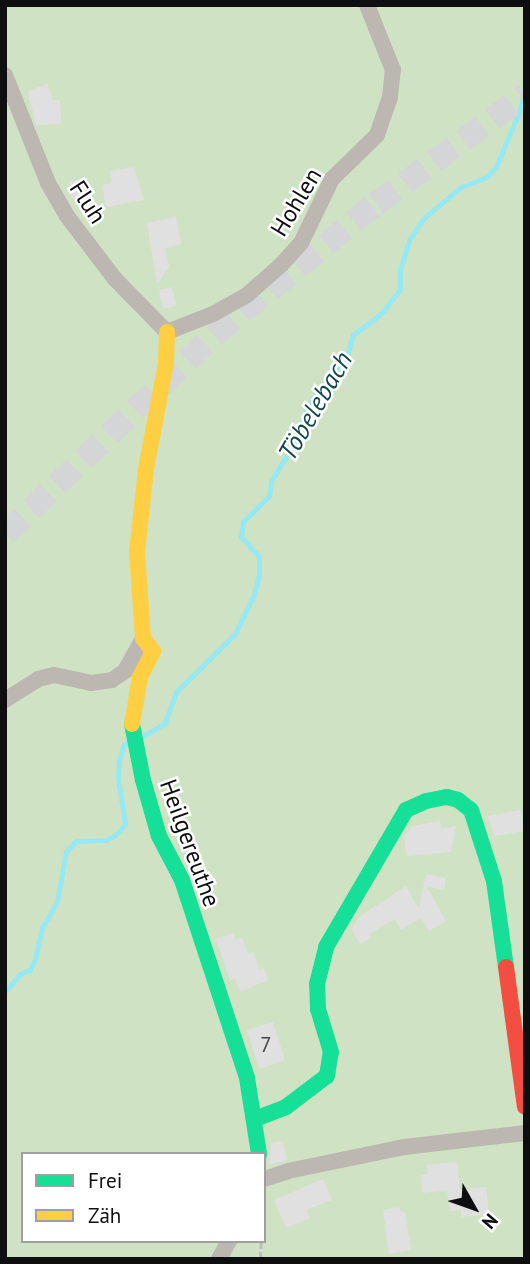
<!DOCTYPE html>
<meta charset="utf-8">
<style>
body{margin:0}
#map{position:relative;width:530px;height:1264px;overflow:hidden;background:#f7f8fa;font-family:"PT Sans",sans-serif}
div>[style]{position:absolute}
.green>*{inset:0;background:#cfe3c4}
.stream>*{height:4.5px;margin:-2.25px;padding:0 2.25px;transform-origin:2.25px;border-radius:2.25px;background:#96e8f2}
.building>*{inset:0;background:#e0e0e1}
.primary-tunnel>*{height:24px;margin-top:-12px;transform-origin:0;background:repeating-linear-gradient(90deg,#d4d5d7 0 24px,transparent 0 36px)}
.path>*{height:2.5px;margin-top:-1.25px;transform-origin:0;background:repeating-linear-gradient(90deg,#bebcb9 0 7px,transparent 0 10.5px)}
.street>*{height:16px;margin:-8px;padding:0 8px;transform-origin:8px;border-radius:8px;background:#bcb7b0}
.fast>*{height:16px;margin:-8px;padding:0 8px;transform-origin:8px;border-radius:8px;background:#16e098}
.slow>*{height:16px;margin:-8px;padding:0 8px;transform-origin:8px;border-radius:8px;background:#ffcf43}
.jam>*{height:16px;margin:-8px;padding:0 8px;transform-origin:8px;border-radius:8px;background:#f24e42}
span{translate:-50% -50%;white-space:nowrap;text-align:center;line-height:1.15;-webkit-text-stroke:5px #fff;paint-order:stroke}
.number-label{font-size:21px;color:#444445}
.number-label span{-webkit-text-stroke-width:0}
.street-label{font-size:24px;color:#0e0e10}
.water-label{font-size:26px;color:#11474c;font-style:italic}
.frame{position:absolute;inset:0;border:7px solid #0e0e10;pointer-events:none}
.legend{position:absolute;left:21px;top:1152px;width:245px;height:91px;box-sizing:border-box;background:#fff;border:2px solid #9f9f9f;margin:0;padding:9px 12px;list-style:none;font-size:21px;color:#0e0e10}
.legend li{display:flex;align-items:center;gap:14px;height:35px}
.legend b{width:35px;border:2px solid #9f9f9f}
.north{position:absolute;left:439px;top:1173px;width:70px;height:70px;-webkit-text-stroke:5px #fff;paint-order:stroke;rotate:130deg;font-size:19px;font-weight:700;line-height:28px;text-align:center;color:#0e0e10}
.north::after{content:'';display:block;margin:auto;width:24px;height:32px;background:#0e0e10;clip-path:polygon(50% 0,100% 100%,50% 72%,0 100%)}
</style>
<div id="map">
<div class="green">
<i style="clip-path:polygon(evenodd,5px 5px,525px 5px,525px 1259px,5px 1259px,5px 5px,23px 1154px,264px 1154px,264px 1241px,23px 1241px,23px 1154px)"></i>
</div>
<div class="stream">
<i style="left:142px;top:737px;width:27px;rotate:-31deg"></i>
<i style="left:165px;top:723px;width:33px;rotate:-70deg"></i>
<i style="left:176px;top:692px;width:83px;rotate:-44.5deg"></i>
<i style="left:235px;top:634px;width:43px;rotate:-64deg"></i>
<i style="left:254px;top:595px;width:21px;rotate:-76deg"></i>
<i style="left:259px;top:575px;width:18px;rotate:-90deg"></i>
<i style="left:259px;top:557px;width:27px;rotate:-132deg"></i>
<i style="left:241px;top:537px;width:15px;rotate:-82deg"></i>
<i style="left:243px;top:522px;width:37px;rotate:-45deg"></i>
<i style="left:269px;top:496px;width:15px;rotate:-82deg"></i>
<i style="left:271px;top:481px;width:44px;rotate:-58.1deg"></i>
<i style="left:294px;top:444px;width:38px;rotate:-70deg"></i>
<i style="left:307px;top:408px;width:25px;rotate:-56deg"></i>
<i style="left:321px;top:387px;width:38px;rotate:-48deg"></i>
<i style="left:346px;top:359px;width:25px;rotate:-74deg"></i>
<i style="left:353px;top:335px;width:35px;rotate:-37deg"></i>
<i style="left:381px;top:314px;width:31px;rotate:-52deg"></i>
<i style="left:400px;top:290px;width:20px;rotate:-90deg"></i>
<i style="left:400px;top:270px;width:31px;rotate:-73deg"></i>
<i style="left:409px;top:240px;width:25px;rotate:-56deg"></i>
<i style="left:423px;top:219px;width:50px;rotate:-40.1deg"></i>
<i style="left:461px;top:187px;width:28px;rotate:-21deg"></i>
<i style="left:487px;top:177px;width:13px;rotate:-48deg"></i>
<i style="left:496px;top:167px;width:56px;rotate:-67.1deg"></i>
<i style="left:518px;top:115px;width:26px;rotate:-74deg"></i>
<i style="left:5px;top:992px;width:23px;rotate:-50deg"></i>
<i style="left:20px;top:974px;width:11px;rotate:-22deg"></i>
<i style="left:30px;top:970px;width:12px;rotate:-66deg"></i>
<i style="left:35px;top:959px;width:32px;rotate:-77deg"></i>
<i style="left:42px;top:928px;width:30px;rotate:-60deg"></i>
<i style="left:57px;top:902px;width:51px;rotate:-79.8deg"></i>
<i style="left:66px;top:852px;width:15px;rotate:-48deg"></i>
<i style="left:76px;top:841px;width:31px;rotate:-2deg"></i>
<i style="left:107px;top:840px;width:12px;rotate:-31deg"></i>
<i style="left:117px;top:834px;width:13px;rotate:-51deg"></i>
<i style="left:125px;top:824px;width:46px;rotate:-98.8deg"></i>
<i style="left:118px;top:779px;width:18px;rotate:-87deg"></i>
<i style="left:119px;top:761px;width:17px;rotate:-73deg"></i>
<i style="left:124px;top:745px;width:4px;rotate:-34deg"></i>
</div>
<div class="building">
<i style="clip-path:polygon(47px 84px,53px 100px,60px 100px,61px 124px,36px 125px,28px 91px)"></i>
<i style="clip-path:polygon(134px 167px,144px 200px,106px 207px,102px 185px,112px 183px,110px 171px)"></i>
<i style="clip-path:polygon(81px 180px,84px 196px,72px 199px,69px 182px)"></i>
<i style="clip-path:polygon(176px 217px,181px 244px,165px 248px,169px 267px,157px 284px,147px 223px)"></i>
<i style="clip-path:polygon(172px 287px,176px 306px,163px 309px,159px 290px)"></i>
<i style="clip-path:polygon(521px 810px,524px 831px,494px 836px,488px 816px)"></i>
<i style="clip-path:polygon(440px 821px,441px 829px,456px 826px,451px 852px,407px 856px,404px 837px,412px 826px)"></i>
<i style="clip-path:polygon(426px 874px,446px 878px,444px 890px,426px 886px,446px 921px,429px 931px,421px 918px,401px 930px,395px 919px,369px 934px,371px 938px,360px 944px,352px 930px,359px 917px,406px 886px,419px 909px)"></i>
<i style="clip-path:polygon(234px 933px,236px 939px,242px 937px,248px 954px,254px 952px,259px 969px,264px 968px,268px 980px,240px 992px,235px 978px,230px 980px,216px 939px)"></i>
<i style="clip-path:polygon(273px 1022px,285px 1060px,259px 1069px,247px 1030px)"></i>
<i style="clip-path:polygon(283px 1141px,287px 1161px,269px 1164px,271px 1143px)"></i>
<i style="clip-path:polygon(457px 1162px,460px 1190px,486px 1187px,489px 1214px,461px 1217px,461px 1210px,450px 1211px,447px 1190px,423px 1193px,421px 1175px,428px 1174px,427px 1165px)"></i>
<i style="clip-path:polygon(323px 1179px,332px 1200px,306px 1210px,310px 1218px,286px 1228px,274px 1200px)"></i>
<i style="clip-path:polygon(399px 1207px,400px 1211px,405px 1213px,411px 1250px,389px 1254px,383px 1210px)"></i>
</div>
<div class="primary-tunnel">
<i style="left:5px;top:534px;width:289px;rotate:-43.6deg"></i>
<i style="left:214px;top:335px;width:208px;rotate:-39deg"></i>
<i style="left:376px;top:204px;width:185px;rotate:-36.2deg"></i>
</div>
<div class="path">
<i style="left:260px;top:1259px;width:18px;rotate:-87deg"></i>
</div>
<div class="street">
<i style="left:5px;top:75px;width:116px;rotate:68.3deg"></i>
<i style="left:48px;top:183px;width:38px;rotate:60deg"></i>
<i style="left:67px;top:216px;width:79px;rotate:52.7deg"></i>
<i style="left:115px;top:279px;width:74px;rotate:45.5deg"></i>
<i style="left:167px;top:332px;width:49px;rotate:-21.4deg"></i>
<i style="left:213px;top:314px;width:39px;rotate:-29deg"></i>
<i style="left:247px;top:295px;width:47px;rotate:-41.5deg"></i>
<i style="left:282px;top:264px;width:28px;rotate:-48deg"></i>
<i style="left:301px;top:243px;width:71px;rotate:-64.2deg"></i>
<i style="left:332px;top:179px;width:63px;rotate:-44.4deg"></i>
<i style="left:377px;top:135px;width:40px;rotate:-71.1deg"></i>
<i style="left:390px;top:97px;width:27px;rotate:-84deg"></i>
<i style="left:393px;top:70px;width:70px;rotate:-111.8deg"></i>
<i style="left:5px;top:700px;width:39px;rotate:-32deg"></i>
<i style="left:38px;top:679px;width:16px;rotate:-14deg"></i>
<i style="left:54px;top:675px;width:38px;rotate:12deg"></i>
<i style="left:91px;top:683px;width:21px;rotate:-8deg"></i>
<i style="left:112px;top:680px;width:16px;rotate:-35deg"></i>
<i style="left:125px;top:671px;width:38px;rotate:-61deg"></i>
<i style="left:264px;top:1179px;width:25px;rotate:-18deg"></i>
<i style="left:288px;top:1171px;width:118px;rotate:-11.7deg"></i>
<i style="left:404px;top:1147px;width:122px;rotate:-6.6deg"></i>
<i style="left:219px;top:1259px;width:21px;rotate:-61deg"></i>
</div>
<div class="fast">
<i style="left:132px;top:724px;width:57px;rotate:78.9deg"></i>
<i style="left:143px;top:780px;width:58px;rotate:74.1deg"></i>
<i style="left:159px;top:836px;width:50px;rotate:62.4deg"></i>
<i style="left:182px;top:880px;width:208px;rotate:71.8deg"></i>
<i style="left:247px;top:1078px;width:77px;rotate:81deg"></i>
<i style="left:255px;top:1119px;width:33px;rotate:-21deg"></i>
<i style="left:286px;top:1107px;width:51px;rotate:-37.1deg"></i>
<i style="left:327px;top:1076px;width:24px;rotate:-81deg"></i>
<i style="left:331px;top:1052px;width:45px;rotate:-106.8deg"></i>
<i style="left:318px;top:1009px;width:25px;rotate:-92deg"></i>
<i style="left:317px;top:984px;width:38px;rotate:-76deg"></i>
<i style="left:326px;top:947px;width:159px;rotate:-59.7deg"></i>
<i style="left:406px;top:810px;width:22px;rotate:-24deg"></i>
<i style="left:426px;top:801px;width:21px;rotate:-11deg"></i>
<i style="left:447px;top:797px;width:11px;rotate:15deg"></i>
<i style="left:458px;top:800px;width:16px;rotate:38deg"></i>
<i style="left:471px;top:810px;width:75px;rotate:72.1deg"></i>
<i style="left:494px;top:881px;width:87px;rotate:82.1deg"></i>
</div>
<div class="slow">
<i style="left:132px;top:724px;width:48px;rotate:-80.3deg"></i>
<i style="left:140px;top:677px;width:29px;rotate:-63deg"></i>
<i style="left:153px;top:651px;width:16px;rotate:-128deg"></i>
<i style="left:143px;top:638px;width:86px;rotate:-94deg"></i>
<i style="left:137px;top:552px;width:83px;rotate:-83.8deg"></i>
<i style="left:146px;top:469px;width:108px;rotate:-79.3deg"></i>
<i style="left:166px;top:363px;width:31px;rotate:-88deg"></i>
</div>
<div class="jam">
<i style="left:506px;top:967px;width:141px;rotate:82.3deg"></i>
</div>
<div class="number-label">
<span style="left:266px;top:1045px">7</span>
</div>
<div class="street-label">
<span style="left:88px;top:202px;rotate:57deg">Fluh</span>
<span style="left:296px;top:202px;rotate:-59deg">Hohlen</span>
<span style="left:190px;top:843px;rotate:70deg">Heilgereuthe</span>
</div>
<div class="water-label">
<span style="left:315px;top:406px;rotate:-60deg">Töbelebach</span>
</div>
<div class="frame"></div>
<ul class="legend">
<li><b style="height:9px;background:#16e098"></b>Frei</li>
<li><b style="height:9px;background:#ffcf43"></b>Zäh</li>
</ul>
<div class="north">N</div>
</div>
